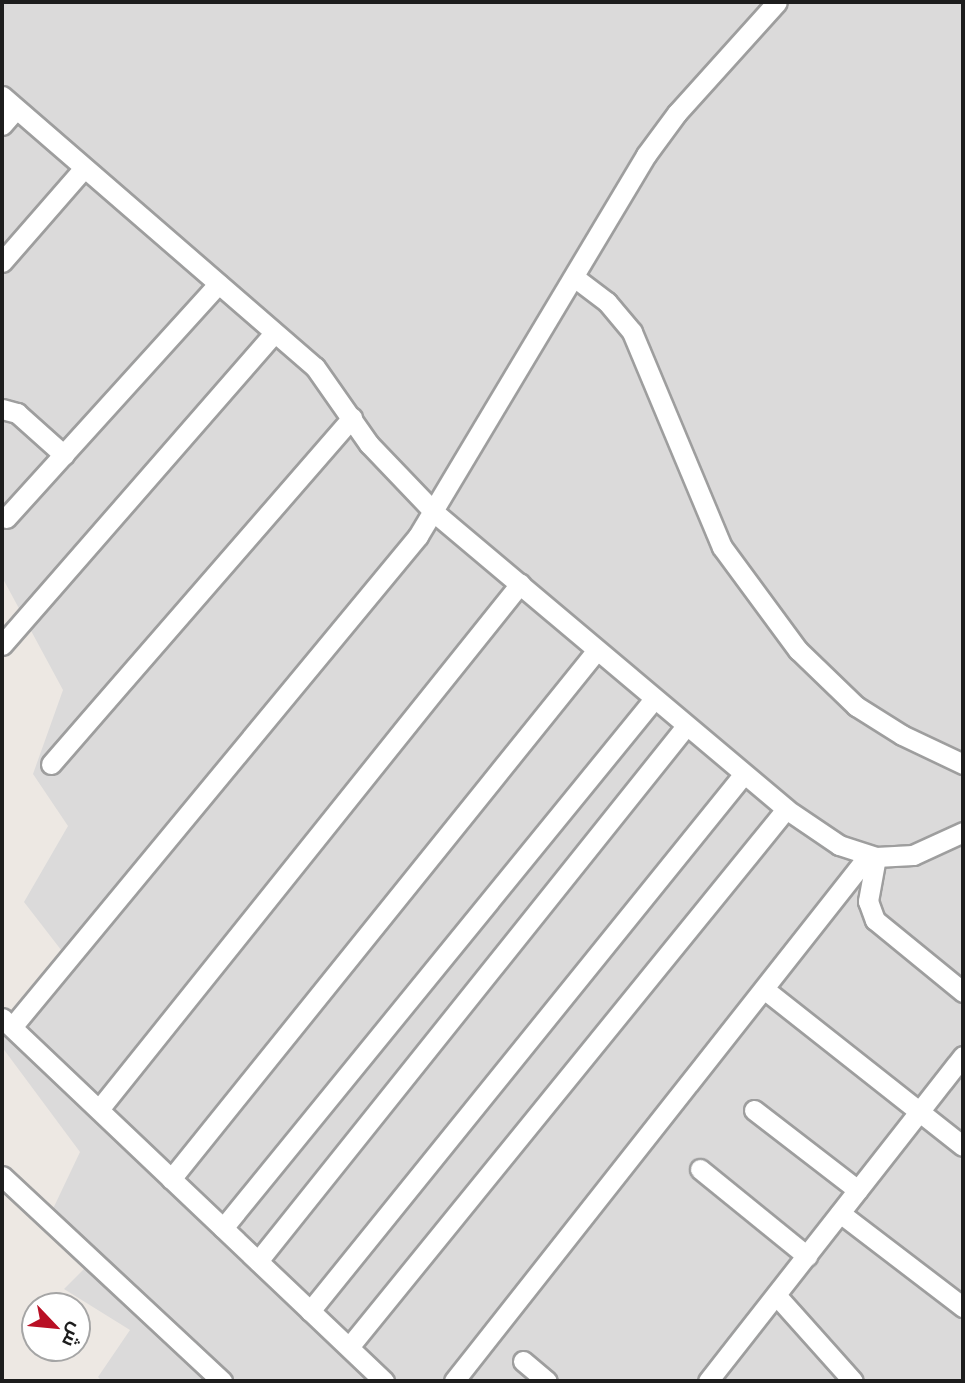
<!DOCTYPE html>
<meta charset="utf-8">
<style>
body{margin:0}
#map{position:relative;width:965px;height:1383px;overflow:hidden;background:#ede8e3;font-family:Ubuntu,Cairo,sans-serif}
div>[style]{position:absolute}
.residential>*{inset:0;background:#dbdada}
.roads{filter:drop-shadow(2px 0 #9e9e9e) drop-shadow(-2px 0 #9e9e9e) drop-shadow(0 2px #9e9e9e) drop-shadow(0 -2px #9e9e9e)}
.minor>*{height:19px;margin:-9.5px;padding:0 9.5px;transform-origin:9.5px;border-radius:9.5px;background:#fff}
span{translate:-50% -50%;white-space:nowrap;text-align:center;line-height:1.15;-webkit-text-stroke:5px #fff;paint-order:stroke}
.frame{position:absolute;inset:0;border:4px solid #1d1d1d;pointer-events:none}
.north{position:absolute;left:21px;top:1292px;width:70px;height:70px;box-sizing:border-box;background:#fff;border:2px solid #a5a5a5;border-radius:50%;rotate:116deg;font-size:19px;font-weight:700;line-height:28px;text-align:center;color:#1d1d1d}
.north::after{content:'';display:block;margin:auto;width:24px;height:32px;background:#b91025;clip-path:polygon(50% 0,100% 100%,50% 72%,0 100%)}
</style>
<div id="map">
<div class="residential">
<i style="clip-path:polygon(2px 2px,963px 2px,963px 1381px,102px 1381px,98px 1377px,130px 1330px,64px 1289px,100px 1253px,51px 1213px,80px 1152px,2px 1047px,2px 1021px,65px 955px,24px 902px,68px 826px,33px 774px,63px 690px,2px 577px)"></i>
</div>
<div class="roads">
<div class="minor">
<i style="left:2px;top:96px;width:414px;rotate:40.9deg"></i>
<i style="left:315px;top:367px;width:94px;rotate:55deg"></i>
<i style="left:369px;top:444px;width:95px;rotate:46.3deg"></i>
<i style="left:435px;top:513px;width:459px;rotate:40.1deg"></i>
<i style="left:786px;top:809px;width:64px;rotate:34.2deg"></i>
<i style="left:839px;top:845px;width:39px;rotate:18deg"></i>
<i style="left:876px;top:857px;width:37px;rotate:-3deg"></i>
<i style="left:913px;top:855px;width:55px;rotate:-24.7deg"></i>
<i style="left:2px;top:125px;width:21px;rotate:-49deg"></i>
<i style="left:2px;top:262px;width:123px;rotate:-48.9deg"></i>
<i style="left:574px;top:277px;width:41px;rotate:37.1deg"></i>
<i style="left:607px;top:302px;width:39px;rotate:50deg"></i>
<i style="left:632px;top:332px;width:233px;rotate:67.3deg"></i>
<i style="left:722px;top:547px;width:128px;rotate:53.6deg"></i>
<i style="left:798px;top:650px;width:81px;rotate:44deg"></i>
<i style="left:856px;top:706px;width:54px;rotate:32.2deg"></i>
<i style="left:902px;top:735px;width:68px;rotate:25.4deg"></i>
<i style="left:2px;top:409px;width:16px;rotate:15deg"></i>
<i style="left:17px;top:413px;width:63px;rotate:41.8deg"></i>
<i style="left:6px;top:518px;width:316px;rotate:-47.8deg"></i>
<i style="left:2px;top:645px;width:414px;rotate:-48.9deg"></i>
<i style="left:51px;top:764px;width:459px;rotate:-49deg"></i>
<i style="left:876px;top:857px;width:45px;rotate:100.3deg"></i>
<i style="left:868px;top:901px;width:20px;rotate:70deg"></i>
<i style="left:875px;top:920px;width:114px;rotate:39.3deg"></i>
<i style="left:764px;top:989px;width:253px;rotate:38.3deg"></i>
<i style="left:2px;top:1018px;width:527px;rotate:43.54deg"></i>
<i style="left:12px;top:1027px;width:637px;rotate:-50.41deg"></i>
<i style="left:418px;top:536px;width:444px;rotate:-59.1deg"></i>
<i style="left:646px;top:155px;width:52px;rotate:-53.6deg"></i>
<i style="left:677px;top:113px;width:149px;rotate:-48deg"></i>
<i style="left:100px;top:1108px;width:672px;rotate:-51.29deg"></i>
<i style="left:754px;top:1110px;width:131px;rotate:37.6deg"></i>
<i style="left:700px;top:1169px;width:138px;rotate:39.1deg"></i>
<i style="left:2px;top:1176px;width:301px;rotate:43deg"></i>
<i style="left:171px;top:1179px;width:679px;rotate:-51.16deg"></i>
<i style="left:840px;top:1213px;width:155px;rotate:37.4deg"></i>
<i style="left:223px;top:1228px;width:682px;rotate:-50.83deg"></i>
<i style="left:258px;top:1261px;width:685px;rotate:-51.34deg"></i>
<i style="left:776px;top:1295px;width:115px;rotate:48.2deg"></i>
<i style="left:310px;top:1311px;width:689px;rotate:-51.07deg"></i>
<i style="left:349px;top:1347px;width:693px;rotate:-50.91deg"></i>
<i style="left:523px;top:1361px;width:31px;rotate:40deg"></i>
<i style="left:454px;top:1381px;width:669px;rotate:-51.74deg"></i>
<i style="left:708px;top:1381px;width:413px;rotate:-51.9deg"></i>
</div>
</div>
<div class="frame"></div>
<div class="north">ش</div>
</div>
